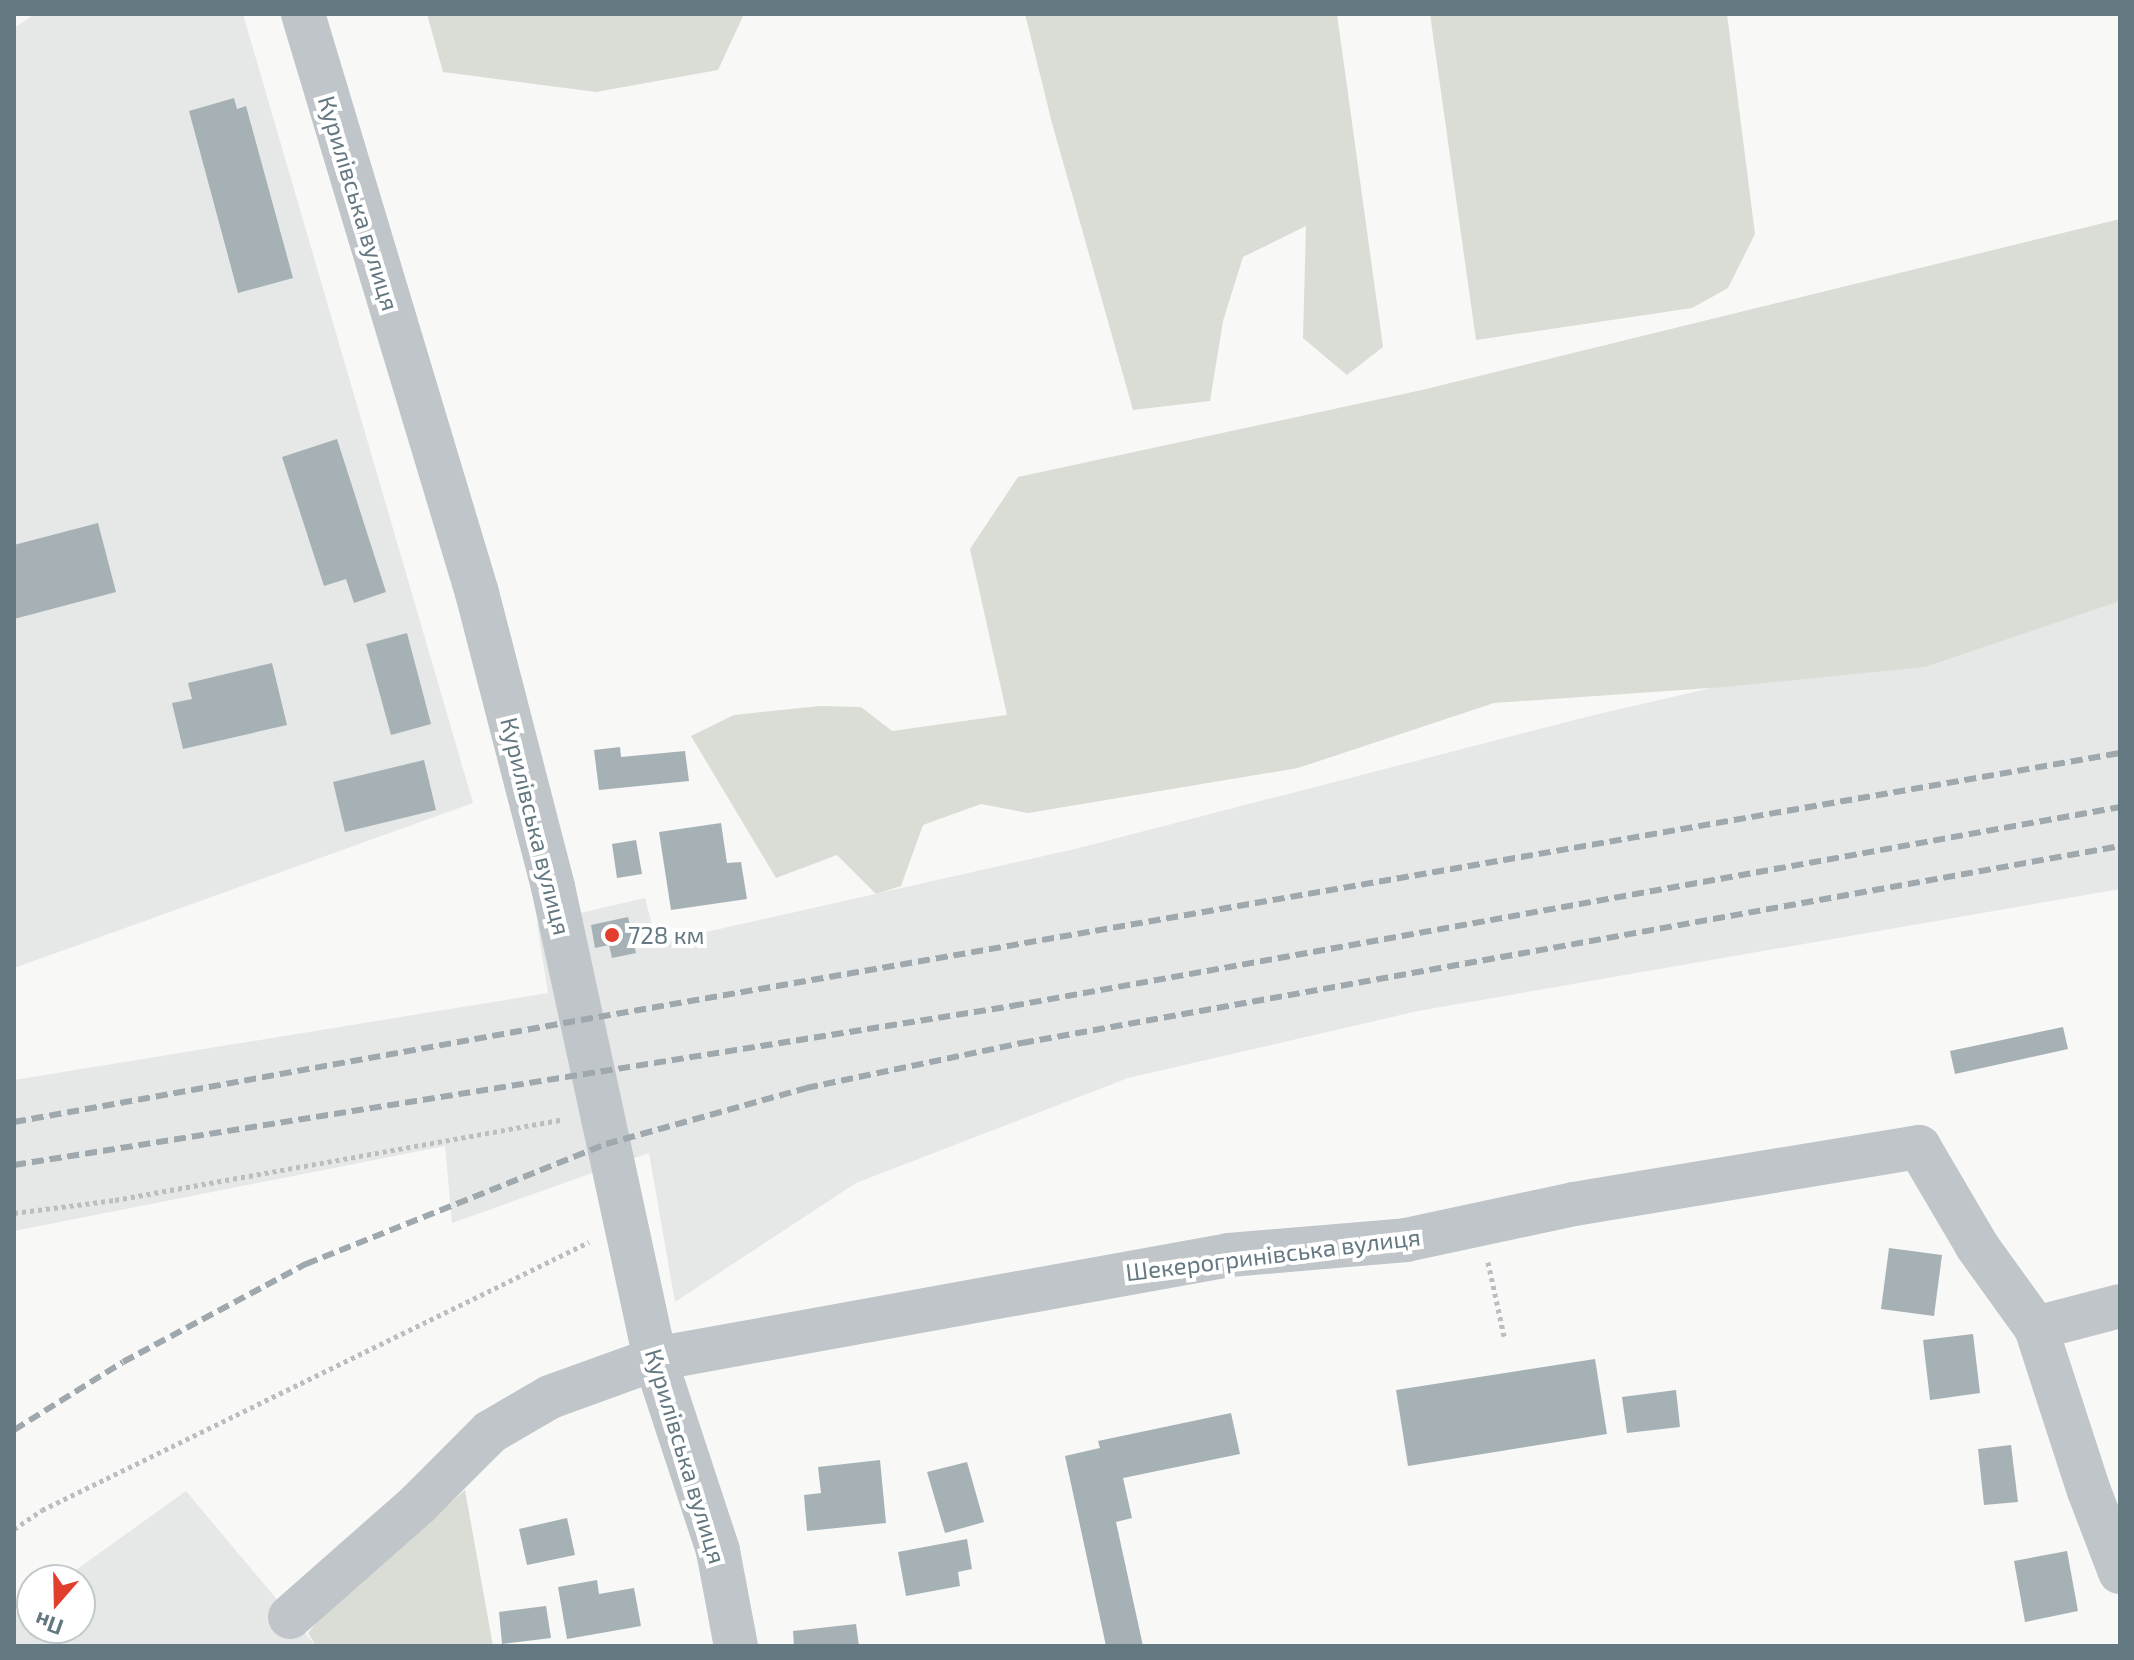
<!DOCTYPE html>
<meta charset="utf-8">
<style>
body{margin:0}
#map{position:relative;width:2134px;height:1660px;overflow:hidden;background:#f8f8f6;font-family:"Exo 2",sans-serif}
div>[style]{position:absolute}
.built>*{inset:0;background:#e6e8e7}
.green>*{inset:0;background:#d9ddd5}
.building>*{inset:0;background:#a6b1b5}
.path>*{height:5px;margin-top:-2.5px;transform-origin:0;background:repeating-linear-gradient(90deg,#babec0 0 4px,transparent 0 8px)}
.minor>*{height:44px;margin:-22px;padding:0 22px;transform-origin:22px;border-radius:22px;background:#bfc5c8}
.rail>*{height:6px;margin-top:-3px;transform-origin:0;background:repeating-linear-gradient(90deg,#9fa8ad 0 12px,transparent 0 18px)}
.dots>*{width:22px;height:22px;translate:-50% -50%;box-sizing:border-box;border:4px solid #fff;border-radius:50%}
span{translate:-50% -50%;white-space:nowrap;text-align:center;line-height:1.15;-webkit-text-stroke:8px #fff;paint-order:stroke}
.street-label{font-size:24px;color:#647881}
.poi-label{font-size:24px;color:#647881}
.left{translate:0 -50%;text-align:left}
.frame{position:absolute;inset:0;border:16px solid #647881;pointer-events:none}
.north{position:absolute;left:16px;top:1564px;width:80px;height:80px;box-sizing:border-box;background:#fff;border:2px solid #c1c9cd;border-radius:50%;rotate:200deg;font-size:22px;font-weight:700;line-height:32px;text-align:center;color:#647881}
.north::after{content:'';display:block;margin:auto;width:28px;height:36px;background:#e13e2e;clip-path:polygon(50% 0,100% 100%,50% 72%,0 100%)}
</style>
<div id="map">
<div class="built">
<i style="clip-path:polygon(35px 14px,243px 14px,473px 803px,14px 968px,14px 28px)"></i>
<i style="clip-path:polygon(2120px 593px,2120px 889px,1418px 1011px,1128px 1078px,856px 1183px,675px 1302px,649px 1153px,452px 1223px,445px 1146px,14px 1231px,14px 1080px,548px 993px,537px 923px,645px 898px,657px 943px,1075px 849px,1590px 716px)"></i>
<i style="clip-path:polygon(186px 1491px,316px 1646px,14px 1646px,14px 1615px,32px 1602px,32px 1628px,80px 1628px,80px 1580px,62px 1580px)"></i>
</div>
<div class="green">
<i style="clip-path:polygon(427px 14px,744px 14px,718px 70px,596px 92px,443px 72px)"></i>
<i style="clip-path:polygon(1025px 14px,1337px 14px,1383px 347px,1347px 375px,1303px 338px,1306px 226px,1243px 257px,1223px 321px,1210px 401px,1133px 410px,1052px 123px)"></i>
<i style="clip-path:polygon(1430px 14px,1727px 14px,1755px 234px,1728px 288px,1692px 308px,1476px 340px)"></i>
<i style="clip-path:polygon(2120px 219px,2120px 601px,1925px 667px,1724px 687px,1494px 703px,1298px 768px,1028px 813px,981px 804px,923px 825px,901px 886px,876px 894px,837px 855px,776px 878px,691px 736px,734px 715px,820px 706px,861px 707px,892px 731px,1007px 715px,970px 549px,1018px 477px,1422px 390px)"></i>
<i style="clip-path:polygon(465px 1490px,493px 1646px,316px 1646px,308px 1633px,328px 1609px)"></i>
</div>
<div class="building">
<i style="clip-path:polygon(234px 98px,237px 109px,246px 106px,293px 278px,238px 293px,189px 111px)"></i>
<i style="clip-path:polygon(337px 439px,386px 592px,354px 603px,346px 579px,324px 586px,282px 457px)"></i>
<i style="clip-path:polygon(98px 523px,116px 592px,14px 619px,14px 545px)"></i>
<i style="clip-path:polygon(407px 633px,431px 724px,391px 735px,366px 644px)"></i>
<i style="clip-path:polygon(272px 663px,287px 725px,183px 749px,172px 703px,192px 699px,188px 683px)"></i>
<i style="clip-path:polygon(620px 747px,621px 757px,685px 751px,689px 781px,599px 790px,594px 750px)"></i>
<i style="clip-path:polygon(424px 760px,436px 810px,345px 832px,333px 782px)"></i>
<i style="clip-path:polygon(721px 823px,727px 863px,741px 862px,747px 899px,671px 910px,659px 832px)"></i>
<i style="clip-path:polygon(636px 840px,642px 874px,617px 878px,612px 844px)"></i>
<i style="clip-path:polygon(628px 917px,636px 953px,612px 958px,609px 945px,595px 948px,591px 925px)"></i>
<i style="clip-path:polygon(2063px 1027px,2068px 1049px,1955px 1074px,1950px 1051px)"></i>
<i style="clip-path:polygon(1889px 1248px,1942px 1255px,1934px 1316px,1881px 1309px)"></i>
<i style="clip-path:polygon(1973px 1334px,1980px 1393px,1930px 1400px,1923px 1340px)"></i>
<i style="clip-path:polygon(1595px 1359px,1607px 1434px,1408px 1466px,1396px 1390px)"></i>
<i style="clip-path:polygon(1676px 1390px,1680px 1427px,1627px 1433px,1622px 1397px)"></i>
<i style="clip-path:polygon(1231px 1413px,1240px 1454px,1123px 1478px,1132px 1518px,1116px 1522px,1143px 1646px,1106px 1646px,1065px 1456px,1100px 1448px,1098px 1441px)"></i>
<i style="clip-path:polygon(2011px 1445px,2018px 1502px,1984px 1505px,1978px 1449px)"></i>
<i style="clip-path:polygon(880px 1460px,886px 1523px,807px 1531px,804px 1495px,821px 1493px,818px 1467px)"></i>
<i style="clip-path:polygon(967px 1462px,984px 1522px,945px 1533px,927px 1472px)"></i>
<i style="clip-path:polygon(567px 1518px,575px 1555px,527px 1565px,519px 1529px)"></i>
<i style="clip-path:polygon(967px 1539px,972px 1569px,958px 1572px,960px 1586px,906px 1596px,898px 1552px)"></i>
<i style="clip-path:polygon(2067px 1551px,2078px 1611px,2025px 1622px,2014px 1561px)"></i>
<i style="clip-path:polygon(597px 1580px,599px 1594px,634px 1588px,641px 1626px,567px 1639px,558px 1587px)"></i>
<i style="clip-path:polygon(546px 1606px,551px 1638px,502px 1644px,499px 1612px)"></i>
<i style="clip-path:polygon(856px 1624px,859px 1646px,794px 1646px,793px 1631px)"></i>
</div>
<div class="path">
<i style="left:14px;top:1213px;width:102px;rotate:-7.3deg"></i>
<i style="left:115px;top:1200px;width:453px;rotate:-10.2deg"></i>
<i style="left:1488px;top:1262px;width:76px;rotate:77.8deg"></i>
<i style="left:14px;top:1529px;width:34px;rotate:-34deg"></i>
<i style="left:42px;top:1510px;width:609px;rotate:-26.1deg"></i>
</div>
<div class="minor">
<i style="left:303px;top:14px;width:605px;rotate:73.27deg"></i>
<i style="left:477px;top:593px;width:304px;rotate:75.5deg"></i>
<i style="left:553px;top:887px;width:483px;rotate:77.8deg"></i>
<i style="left:655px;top:1359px;width:202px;rotate:71.8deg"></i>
<i style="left:718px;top:1551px;width:97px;rotate:79.3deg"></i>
<i style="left:2036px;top:1328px;width:87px;rotate:-14.7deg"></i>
<i style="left:290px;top:1617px;width:171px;rotate:-41.4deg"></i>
<i style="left:418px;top:1504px;width:102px;rotate:-45deg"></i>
<i style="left:490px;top:1432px;width:69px;rotate:-30.3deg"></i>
<i style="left:550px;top:1397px;width:112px;rotate:-19.9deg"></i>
<i style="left:655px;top:1359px;width:583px;rotate:-10.27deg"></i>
<i style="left:1229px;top:1255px;width:178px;rotate:-4.8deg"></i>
<i style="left:1406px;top:1240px;width:172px;rotate:-12.1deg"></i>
<i style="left:1574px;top:1204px;width:350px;rotate:-9.4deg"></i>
<i style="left:1919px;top:1147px;width:115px;rotate:59.6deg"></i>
<i style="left:1977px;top:1246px;width:101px;rotate:54.3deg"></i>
<i style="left:2036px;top:1328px;width:171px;rotate:72deg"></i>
<i style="left:2089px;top:1491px;width:87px;rotate:69.1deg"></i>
</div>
<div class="rail">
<i style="left:14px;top:1122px;width:576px;rotate:-10.2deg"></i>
<i style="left:581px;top:1020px;width:1562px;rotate:-9.84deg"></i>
<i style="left:14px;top:1165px;width:1011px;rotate:-9.05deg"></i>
<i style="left:1012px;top:1006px;width:1126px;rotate:-10.18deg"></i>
<i style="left:14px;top:1430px;width:128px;rotate:-32deg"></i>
<i style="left:123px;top:1362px;width:208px;rotate:-28.2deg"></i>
<i style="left:306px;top:1264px;width:323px;rotate:-21.8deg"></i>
<i style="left:606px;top:1144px;width:208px;rotate:-15.6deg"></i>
<i style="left:806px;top:1088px;width:221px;rotate:-11.8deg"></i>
<i style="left:1022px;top:1043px;width:1116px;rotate:-10.17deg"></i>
</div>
<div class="dots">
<i style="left:612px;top:935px;background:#e13e2e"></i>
</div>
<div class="street-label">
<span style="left:359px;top:203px;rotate:73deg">Курилівська вулиця</span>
<span style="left:536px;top:826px;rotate:76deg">Курилівська вулиця</span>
<span style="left:1273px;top:1254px;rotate:-7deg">Шекерогринівська вулиця</span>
<span style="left:686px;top:1456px;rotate:73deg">Курилівська вулиця</span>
</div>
<div class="poi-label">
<span class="left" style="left:628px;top:935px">728 км</span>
</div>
<div class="frame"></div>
<div class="north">Пн</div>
</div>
